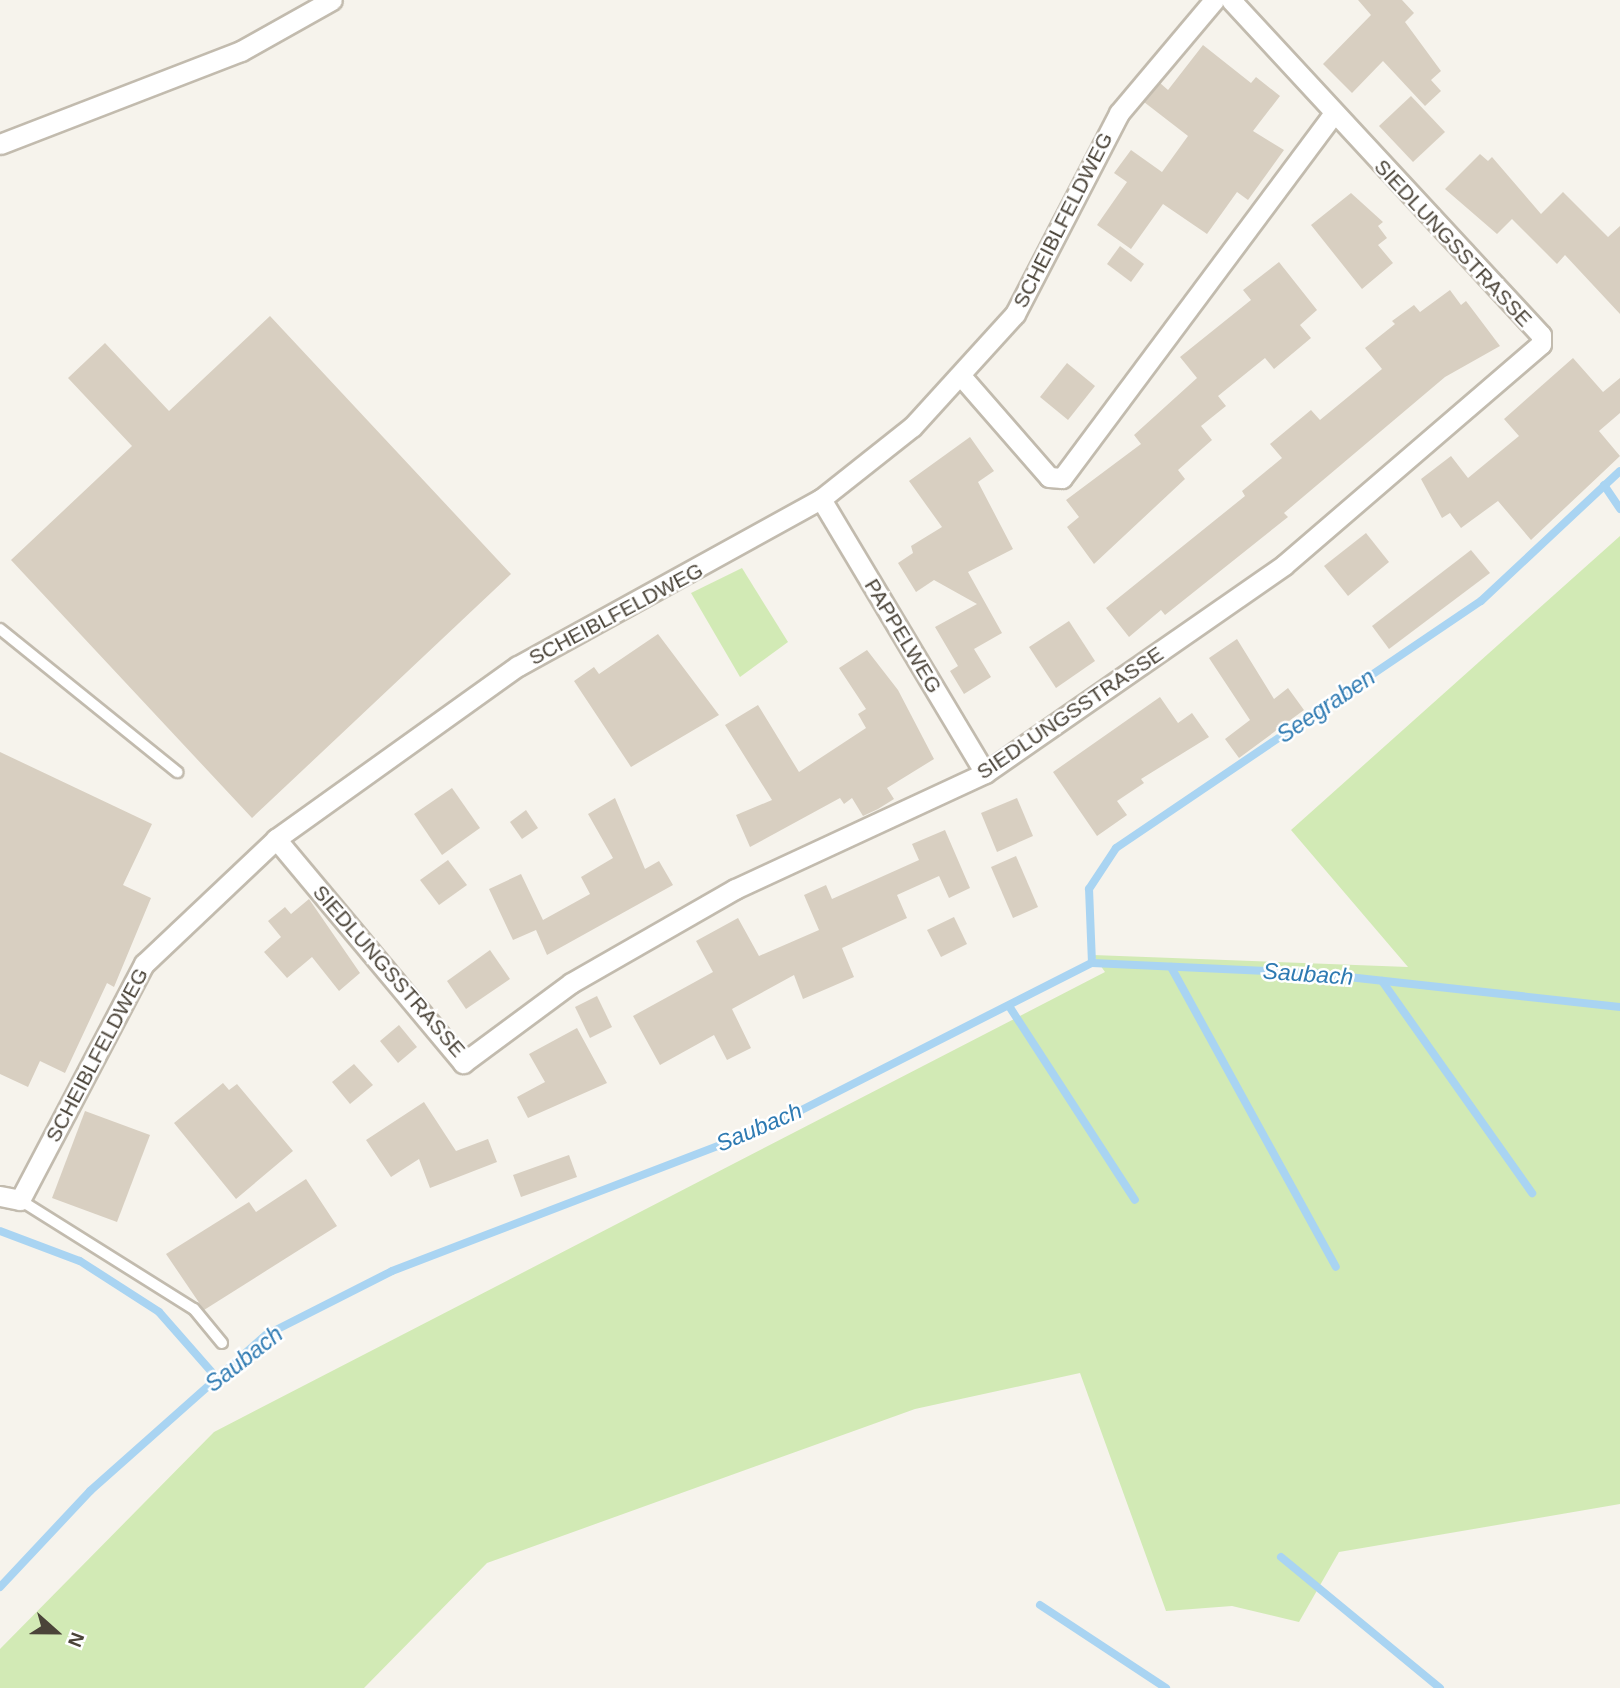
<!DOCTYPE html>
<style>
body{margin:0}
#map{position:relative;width:1620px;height:1688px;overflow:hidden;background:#f6f3ec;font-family:Arial,sans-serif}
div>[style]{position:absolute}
.green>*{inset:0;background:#d2eab5}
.stream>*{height:8px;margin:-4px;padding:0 4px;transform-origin:4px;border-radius:4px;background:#a9d4f2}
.building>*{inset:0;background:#d8cfc1}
.roads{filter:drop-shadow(2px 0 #c2bbae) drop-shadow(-2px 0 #c2bbae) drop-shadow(0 2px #c2bbae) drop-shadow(0 -2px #c2bbae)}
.lane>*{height:10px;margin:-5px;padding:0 5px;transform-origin:5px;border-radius:5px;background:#fff}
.street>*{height:19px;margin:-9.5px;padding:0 9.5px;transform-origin:9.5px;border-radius:9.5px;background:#fff}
span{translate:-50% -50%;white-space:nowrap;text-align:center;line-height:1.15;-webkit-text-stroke:5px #fff;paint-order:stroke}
.street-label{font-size:21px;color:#4b4439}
.water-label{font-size:23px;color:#2e7ab2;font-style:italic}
.north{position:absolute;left:21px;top:1597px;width:70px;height:70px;-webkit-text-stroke:5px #fff;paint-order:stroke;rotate:111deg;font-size:19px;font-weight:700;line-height:28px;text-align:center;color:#4b4439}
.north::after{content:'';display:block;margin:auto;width:24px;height:32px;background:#4b4439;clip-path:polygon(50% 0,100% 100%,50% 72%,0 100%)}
</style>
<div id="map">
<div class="green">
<i style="clip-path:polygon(1620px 536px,1620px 1504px,1339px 1552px,1299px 1622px,1232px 1606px,1166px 1611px,1080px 1373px,915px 1409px,487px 1563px,364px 1688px,0 1688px,0 1649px,214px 1432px,1105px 972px,1093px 955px,1408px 967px,1291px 830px)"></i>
<i style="clip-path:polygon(742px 568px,788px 642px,740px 677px,691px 593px)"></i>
</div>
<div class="stream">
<i style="left:1604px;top:485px;width:29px;rotate:56deg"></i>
<i style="left:1092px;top:963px;width:74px;rotate:-92.3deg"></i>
<i style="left:1089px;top:889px;width:49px;rotate:-56.6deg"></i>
<i style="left:1116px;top:848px;width:441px;rotate:-34.1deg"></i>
<i style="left:1481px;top:601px;width:190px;rotate:-43.1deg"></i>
<i style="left:1171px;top:967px;width:342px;rotate:61.2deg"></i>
<i style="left:1382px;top:981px;width:260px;rotate:54.7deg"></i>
<i style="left:1009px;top:1006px;width:231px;rotate:57deg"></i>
<i style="left:0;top:1231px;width:85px;rotate:20.6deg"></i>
<i style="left:80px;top:1261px;width:94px;rotate:32.8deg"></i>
<i style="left:159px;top:1312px;width:88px;rotate:48.7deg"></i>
<i style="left:1281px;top:1557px;width:206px;rotate:39.5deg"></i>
<i style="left:0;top:1587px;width:132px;rotate:-46.8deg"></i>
<i style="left:90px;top:1491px;width:235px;rotate:-41.6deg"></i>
<i style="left:266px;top:1335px;width:141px;rotate:-26.9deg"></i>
<i style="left:392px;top:1271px;width:407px;rotate:-21deg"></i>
<i style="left:772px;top:1125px;width:359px;rotate:-26.9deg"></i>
<i style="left:1092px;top:963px;width:220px;rotate:2.6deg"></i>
<i style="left:1312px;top:973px;width:310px;rotate:6.3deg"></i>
<i style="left:1040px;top:1605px;width:151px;rotate:33.4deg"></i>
</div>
<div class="building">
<i style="clip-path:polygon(1358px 0,1402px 0,1414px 13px,1405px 22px,1441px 71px,1431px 80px,1441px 91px,1425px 106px,1383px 61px,1352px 93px,1323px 64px,1371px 15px)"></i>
<i style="clip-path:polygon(1203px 45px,1251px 83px,1256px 77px,1280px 96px,1253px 131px,1284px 150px,1248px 200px,1237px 192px,1207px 234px,1163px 204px,1131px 249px,1097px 225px,1127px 182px,1114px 173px,1131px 150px,1162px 172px,1188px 136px,1144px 102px,1160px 83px,1168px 90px)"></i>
<i style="clip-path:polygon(1411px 96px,1445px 132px,1413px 162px,1379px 126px)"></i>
<i style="clip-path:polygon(1480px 154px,1488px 161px,1492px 157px,1541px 214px,1563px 192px,1608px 237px,1620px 226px,1620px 314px,1565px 255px,1557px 264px,1512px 219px,1497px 234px,1445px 189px)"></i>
<i style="clip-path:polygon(1351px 193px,1383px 222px,1378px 226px,1387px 238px,1378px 245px,1393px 263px,1362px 289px,1311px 225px)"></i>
<i style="clip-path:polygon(1120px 246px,1144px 264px,1131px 282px,1107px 264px)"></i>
<i style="clip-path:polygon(1279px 262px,1317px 310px,1300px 325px,1311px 338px,1274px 369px,1265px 358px,1218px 396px,1226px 406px,1201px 426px,1212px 440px,1178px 470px,1185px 479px,1094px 564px,1067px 527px,1079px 517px,1066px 500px,1141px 444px,1134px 435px,1197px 378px,1180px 357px,1251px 300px,1243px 290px)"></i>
<i style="clip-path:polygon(1450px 290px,1461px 305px,1466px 301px,1500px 346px,1445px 377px,1284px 513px,1288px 517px,1165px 615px,1161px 610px,1129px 637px,1106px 608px,1245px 496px,1242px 491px,1282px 458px,1270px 444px,1311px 410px,1320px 420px,1382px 369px,1365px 348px,1395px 324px,1392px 321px,1414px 305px,1420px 312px)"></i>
<i style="clip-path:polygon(270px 316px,511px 574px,252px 818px,11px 560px,132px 446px,68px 378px,105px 343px,169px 411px)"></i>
<i style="clip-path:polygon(1573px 358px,1603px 392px,1620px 378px,1620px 413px,1599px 431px,1620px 456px,1531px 540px,1498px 501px,1461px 528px,1450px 513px,1442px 518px,1421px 479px,1451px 456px,1468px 478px,1519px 436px,1504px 419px)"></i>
<i style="clip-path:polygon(1067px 363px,1095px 386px,1068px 420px,1040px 397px)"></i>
<i style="clip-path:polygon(970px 437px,994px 471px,978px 482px,1013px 549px,968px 572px,1002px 633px,974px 649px,991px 677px,964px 694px,950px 671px,958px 666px,935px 627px,977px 604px,934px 580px,916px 592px,898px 563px,913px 553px,911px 546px,942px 527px,909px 481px)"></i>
<i style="clip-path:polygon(1366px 533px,1389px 562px,1348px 596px,1324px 566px)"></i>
<i style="clip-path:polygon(1471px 550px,1490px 573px,1389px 649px,1372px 626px)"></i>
<i style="clip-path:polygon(1069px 621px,1095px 661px,1056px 688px,1029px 647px)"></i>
<i style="clip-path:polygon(658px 634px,719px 715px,631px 767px,574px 681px,594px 667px,599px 674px)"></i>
<i style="clip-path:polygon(1237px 639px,1274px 699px,1288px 688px,1304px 710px,1239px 758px,1225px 739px,1250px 720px,1209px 658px)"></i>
<i style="clip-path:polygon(867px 650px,898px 690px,934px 759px,887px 788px,894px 799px,878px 809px,863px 816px,852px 798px,844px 804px,840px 798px,750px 847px,736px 815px,772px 800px,725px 725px,758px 705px,799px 772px,866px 728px,858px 714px,866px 709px,839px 668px)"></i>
<i style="clip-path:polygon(1160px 697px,1178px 723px,1192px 713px,1209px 737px,1141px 779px,1144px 783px,1117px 801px,1127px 815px,1097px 836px,1053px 772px)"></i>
<i style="clip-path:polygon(0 752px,152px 824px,123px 885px,151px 898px,114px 987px,107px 983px,65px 1073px,40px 1061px,28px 1087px,0 1074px)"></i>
<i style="clip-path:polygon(452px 788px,480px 828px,442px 855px,414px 814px)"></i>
<i style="clip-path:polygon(615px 798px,645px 869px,659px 861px,673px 885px,547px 955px,536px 930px,513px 940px,489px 889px,521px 874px,543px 920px,590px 894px,581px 877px,613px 858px,588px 814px)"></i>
<i style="clip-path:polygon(1017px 798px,1033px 836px,997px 852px,981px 813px)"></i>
<i style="clip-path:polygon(526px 810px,538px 828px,522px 839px,510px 822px)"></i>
<i style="clip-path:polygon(945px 830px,970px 888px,949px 898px,939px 876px,897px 895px,907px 918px,842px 948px,854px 977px,803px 999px,794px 975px,732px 1009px,751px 1048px,727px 1060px,714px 1035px,660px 1065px,633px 1016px,713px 972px,696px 941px,738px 918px,759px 956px,819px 930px,804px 895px,826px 885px,832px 899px,919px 860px,912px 844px)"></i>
<i style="clip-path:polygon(1016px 856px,1038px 907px,1013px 918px,991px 867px)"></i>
<i style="clip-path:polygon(448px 860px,467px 885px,439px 905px,420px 880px)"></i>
<i style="clip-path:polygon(309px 899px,360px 973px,339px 991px,312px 957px,287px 978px,264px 952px,281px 937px,268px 921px,285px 907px,291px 914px)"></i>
<i style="clip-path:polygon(954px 917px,967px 944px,941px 957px,927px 930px)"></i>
<i style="clip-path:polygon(490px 950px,510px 979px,466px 1009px,447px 981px)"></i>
<i style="clip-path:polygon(597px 996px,612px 1027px,590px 1038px,575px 1007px)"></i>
<i style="clip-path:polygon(399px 1025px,417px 1047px,398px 1063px,380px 1041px)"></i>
<i style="clip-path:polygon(577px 1028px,607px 1083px,528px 1118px,517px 1097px,545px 1082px,529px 1054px)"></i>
<i style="clip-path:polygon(354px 1064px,373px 1085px,350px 1104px,332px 1082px)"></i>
<i style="clip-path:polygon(223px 1083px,229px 1090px,237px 1084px,293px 1151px,236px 1199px,174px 1123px)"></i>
<i style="clip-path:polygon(424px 1102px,456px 1151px,488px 1139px,497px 1162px,430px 1188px,419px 1159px,391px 1177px,366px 1140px)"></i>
<i style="clip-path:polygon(85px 1111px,150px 1135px,117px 1222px,52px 1198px)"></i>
<i style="clip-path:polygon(569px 1155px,577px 1177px,521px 1197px,513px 1175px)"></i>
<i style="clip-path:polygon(306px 1179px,337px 1226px,204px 1310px,166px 1254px,249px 1202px,256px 1212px)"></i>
</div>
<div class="roads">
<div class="lane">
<i style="left:0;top:629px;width:228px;rotate:38.9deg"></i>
<i style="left:20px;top:1200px;width:205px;rotate:32.1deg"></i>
<i style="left:194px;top:1309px;width:44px;rotate:50.5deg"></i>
</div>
<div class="street">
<i style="left:0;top:144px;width:258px;rotate:-21.1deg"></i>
<i style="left:241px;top:51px;width:104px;rotate:-29.3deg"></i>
<i style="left:961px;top:376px;width:134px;rotate:48.9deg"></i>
<i style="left:1049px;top:477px;width:13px;rotate:4deg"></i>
<i style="left:1062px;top:478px;width:453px;rotate:-53.3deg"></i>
<i style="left:821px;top:499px;width:319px;rotate:59.1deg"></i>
<i style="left:276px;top:839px;width:292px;rotate:50.1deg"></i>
<i style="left:463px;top:1063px;width:134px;rotate:-36.5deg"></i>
<i style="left:571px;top:983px;width:189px;rotate:-29.8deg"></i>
<i style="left:735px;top:889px;width:276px;rotate:-24.9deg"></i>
<i style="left:985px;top:773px;width:364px;rotate:-34.8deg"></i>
<i style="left:1284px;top:565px;width:339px;rotate:-40.7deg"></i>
<i style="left:1541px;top:344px;width:9px;rotate:-90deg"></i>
<i style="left:1541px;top:335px;width:456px;rotate:-132.8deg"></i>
<i style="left:0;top:1196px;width:20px;rotate:11deg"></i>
<i style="left:20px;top:1200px;width:267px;rotate:-62.3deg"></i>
<i style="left:144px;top:964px;width:182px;rotate:-43.4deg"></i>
<i style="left:276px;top:839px;width:297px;rotate:-35.6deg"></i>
<i style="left:518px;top:666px;width:346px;rotate:-28.9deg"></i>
<i style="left:821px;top:499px;width:116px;rotate:-38.4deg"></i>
<i style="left:912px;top:427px;width:153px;rotate:-47.7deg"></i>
<i style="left:1015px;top:314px;width:226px;rotate:-62.6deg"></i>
<i style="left:1119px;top:113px;width:148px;rotate:-49.9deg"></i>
</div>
</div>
<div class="street-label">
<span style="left:1063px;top:220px;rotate:-63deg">SCHEIBLFELDWEG</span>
<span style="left:1453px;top:243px;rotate:47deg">SIEDLUNGSSTRASSE</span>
<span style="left:616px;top:614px;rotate:-28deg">SCHEIBLFELDWEG</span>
<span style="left:903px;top:636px;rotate:59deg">PAPPELWEG</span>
<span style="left:1070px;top:713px;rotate:-34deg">SIEDLUNGSSTRASSE</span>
<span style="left:389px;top:971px;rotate:49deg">SIEDLUNGSSTRASSE</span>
<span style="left:97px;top:1055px;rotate:-62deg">SCHEIBLFELDWEG</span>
</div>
<div class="water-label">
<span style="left:1326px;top:706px;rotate:-34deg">Seegraben</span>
<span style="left:1308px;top:974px;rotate:4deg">Saubach</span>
<span style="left:759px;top:1127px;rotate:-23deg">Saubach</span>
<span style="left:244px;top:1359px;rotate:-38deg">Saubach</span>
</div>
<div class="north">N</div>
</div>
